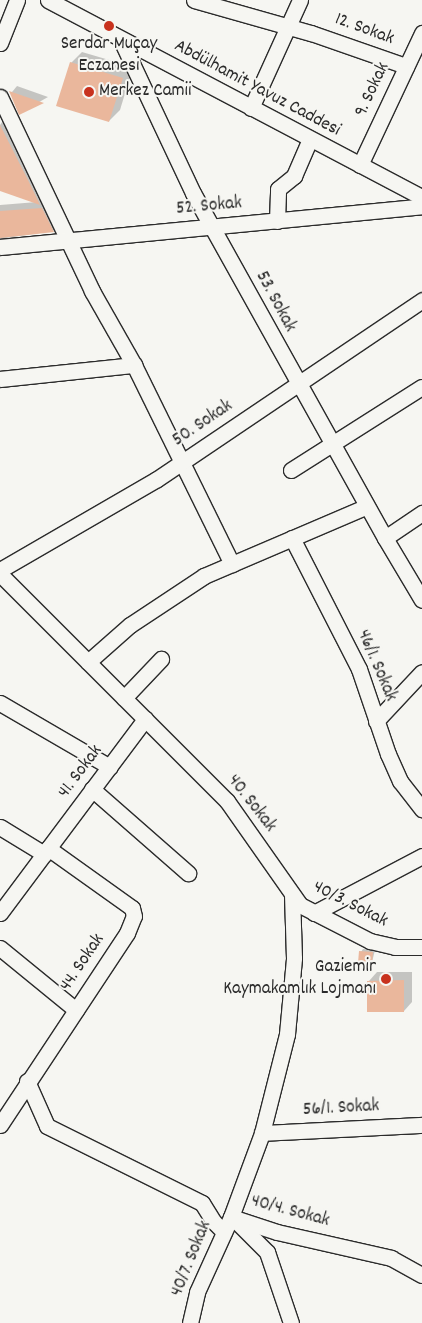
<!DOCTYPE html>
<meta charset="utf-8">
<style>
body{margin:0}
#map{position:relative;width:422px;height:1323px;overflow:hidden;background:#f6f6f2;font-family:Dekko,sans-serif}
div>[style]{position:absolute}
.shadow>*{inset:0;background:#0003}
.building>*{inset:0;background:#eab79c}
.roads{filter:drop-shadow(1px 0 #2b2b2b) drop-shadow(-1px 0 #2b2b2b) drop-shadow(0 1px #2b2b2b) drop-shadow(0 -1px #2b2b2b)}
.minor>*{height:15px;margin:-7.5px;padding:0 7.5px;transform-origin:7.5px;border-radius:7.5px;background:#f6f6f2}
.dots>*{width:14px;height:14px;translate:-50% -50%;box-sizing:border-box;border:2px solid #f6f6f2;border-radius:50%}
span{translate:-50% -50%;white-space:nowrap;text-align:center;line-height:1.15;-webkit-text-stroke:4px #f6f6f2;paint-order:stroke}
.street-label{font-size:19px;color:#2b2b2b}
.poi-label{font-size:19px;color:#2b2b2b}
.left{translate:0 -50%;text-align:left}
.right{translate:-100% -50%;text-align:right}
</style>
<div id="map">
<div class="shadow">
<i style="clip-path:polygon(82px 52px,133px 67px,120px 110px,109px 121px,71px 63px)"></i>
<i style="clip-path:polygon(17px 86px,48px 97px,20px 113px,12px 92px)"></i>
<i style="clip-path:polygon(7px 115px,47px 196px,41px 202px,50px 201px,61px 224px,53px 231px,0 239px,0 205px,37px 202px,0 189px,0 125px)"></i>
<i style="clip-path:polygon(363px 949px,375px 950px,372px 962px,361px 952px)"></i>
<i style="clip-path:polygon(377px 972px,412px 972px,412px 1002px,404px 1011px,369px 981px)"></i>
</div>
<div class="building">
<i style="clip-path:polygon(70px 62px,123px 78px,109px 122px,56px 106px)"></i>
<i style="clip-path:polygon(9px 91px,44px 103px,19px 115px)"></i>
<i style="clip-path:polygon(0 125px,29px 182px,40px 205px,0 191px)"></i>
<i style="clip-path:polygon(42px 208px,54px 232px,0 238px,0 211px)"></i>
<i style="clip-path:polygon(359px 951px,373px 952px,372px 963px,358px 963px)"></i>
<i style="clip-path:polygon(404px 980px,404px 1012px,367px 1012px,367px 981px)"></i>
</div>
<div class="roads">
<div class="minor">
<i style="left:48px;top:0;width:423px;rotate:27.8deg"></i>
<i style="left:194px;top:0;width:122px;rotate:15.8deg"></i>
<i style="left:311px;top:33px;width:101px;rotate:19.2deg"></i>
<i style="left:121px;top:40px;width:169px;rotate:64.8deg"></i>
<i style="left:193px;top:193px;width:395px;rotate:60.9deg"></i>
<i style="left:385px;top:538px;width:45px;rotate:-34deg"></i>
<i style="left:0;top:43px;width:46px;rotate:-68.4deg"></i>
<i style="left:0;top:97px;width:215px;rotate:64.6deg"></i>
<i style="left:92px;top:291px;width:85px;rotate:60.4deg"></i>
<i style="left:134px;top:365px;width:222px;rotate:63.8deg"></i>
<i style="left:251px;top:108px;width:119px;rotate:-65.6deg"></i>
<i style="left:360px;top:165px;width:146px;rotate:-64.8deg"></i>
<i style="left:277px;top:221px;width:32px;rotate:-88deg"></i>
<i style="left:278px;top:189px;width:21px;rotate:-39deg"></i>
<i style="left:294px;top:176px;width:40px;rotate:-66.6deg"></i>
<i style="left:0;top:247px;width:424px;rotate:-5.5deg"></i>
<i style="left:0;top:379px;width:135px;rotate:-6deg"></i>
<i style="left:291px;top:470px;width:155px;rotate:-32.4deg"></i>
<i style="left:292px;top:538px;width:147px;rotate:62.9deg"></i>
<i style="left:359px;top:669px;width:90px;rotate:71.2deg"></i>
<i style="left:388px;top:754px;width:30px;rotate:66deg"></i>
<i style="left:400px;top:781px;width:36px;rotate:52deg"></i>
<i style="left:385px;top:538px;width:72px;rotate:59.2deg"></i>
<i style="left:0;top:570px;width:181px;rotate:-30.1deg"></i>
<i style="left:157px;top:479px;width:320px;rotate:-34deg"></i>
<i style="left:0;top:574px;width:321px;rotate:45deg"></i>
<i style="left:227px;top:801px;width:127px;rotate:54.9deg"></i>
<i style="left:300px;top:905px;width:79px;rotate:27.2deg"></i>
<i style="left:370px;top:941px;width:26px;rotate:13deg"></i>
<i style="left:395px;top:947px;width:27px"></i>
<i style="left:88px;top:662px;width:56px;rotate:-41.4deg"></i>
<i style="left:130px;top:625px;width:89px;rotate:-33.5deg"></i>
<i style="left:204px;top:576px;width:177px;rotate:-23.2deg"></i>
<i style="left:124px;top:698px;width:54px;rotate:-46.5deg"></i>
<i style="left:0;top:703px;width:127px;rotate:30.2deg"></i>
<i style="left:376px;top:721px;width:67px;rotate:-46.8deg"></i>
<i style="left:92px;top:789px;width:128px;rotate:41.2deg"></i>
<i style="left:0;top:827px;width:52px;rotate:31.5deg"></i>
<i style="left:44px;top:854px;width:169px;rotate:-53.2deg"></i>
<i style="left:0;top:913px;width:74px;rotate:-53.3deg"></i>
<i style="left:314px;top:913px;width:122px;rotate:-27.8deg"></i>
<i style="left:0;top:948px;width:98px;rotate:39.2deg"></i>
<i style="left:27px;top:1081px;width:49px;rotate:66deg"></i>
<i style="left:47px;top:1126px;width:173px;rotate:26.4deg"></i>
<i style="left:202px;top:1203px;width:22px;rotate:58deg"></i>
<i style="left:214px;top:1222px;width:14px;rotate:45deg"></i>
<i style="left:0;top:1125px;width:230px;rotate:-56.5deg"></i>
<i style="left:127px;top:933px;width:18px;rotate:-68deg"></i>
<i style="left:134px;top:916px;width:8px;rotate:-104deg"></i>
<i style="left:132px;top:908px;width:103px;rotate:-144.5deg"></i>
<i style="left:262px;top:1133px;width:160px;rotate:-2.9deg"></i>
<i style="left:231px;top:1217px;width:48px;rotate:18.1deg"></i>
<i style="left:277px;top:1232px;width:117px;rotate:12.8deg"></i>
<i style="left:391px;top:1258px;width:35px;rotate:29deg"></i>
<i style="left:234px;top:1219px;width:47px;rotate:45deg"></i>
<i style="left:267px;top:1252px;width:75px;rotate:71.3deg"></i>
<i style="left:190px;top:1323px;width:32px;rotate:-77deg"></i>
<i style="left:197px;top:1292px;width:82px;rotate:-65.6deg"></i>
<i style="left:231px;top:1217px;width:90px;rotate:-69.7deg"></i>
<i style="left:262px;top:1133px;width:102px;rotate:-75.8deg"></i>
<i style="left:287px;top:1034px;width:76px;rotate:-84.7deg"></i>
<i style="left:294px;top:958px;width:64px;rotate:-91.8deg"></i>
</div>
</div>
<div class="dots">
<i style="left:109px;top:26px;background:#c8321e"></i>
<i style="left:89px;top:92px;background:#c8321e"></i>
<i style="left:386px;top:979px;background:#c8321e"></i>
</div>
<div class="street-label">
<span style="left:364px;top:30px;rotate:20deg">12. Sokak</span>
<span style="left:257px;top:89px;rotate:28deg">Abdülhamit Yavuz Caddesi</span>
<span style="left:373px;top:90px;rotate:-65deg">9. Sokak</span>
<span style="left:209px;top:207px;rotate:-5deg">52. Sokak</span>
<span style="left:275px;top:302px;rotate:62deg">53. Sokak</span>
<span style="left:203px;top:424px;rotate:-34deg">50. Sokak</span>
<span style="left:376px;top:666px;rotate:67deg">46/1. Sokak</span>
<span style="left:81px;top:772px;rotate:-53deg">41. Sokak</span>
<span style="left:251px;top:804px;rotate:52deg">40. Sokak</span>
<span style="left:350px;top:905px;rotate:27deg">40/3. Sokak</span>
<span style="left:83px;top:963px;rotate:-56deg">44. Sokak</span>
<span style="left:341px;top:1109px;rotate:-3deg">56/1. Sokak</span>
<span style="left:290px;top:1212px;rotate:15deg">40/4. Sokak</span>
<span style="left:192px;top:1259px;rotate:-68deg">40/7. Sokak</span>
</div>
<div class="poi-label">
<span style="left:109px;top:56px">Serdar Muçay<br>Eczanesi</span>
<span class="left" style="left:99px;top:92px">Merkez Camii</span>
<span class="right" style="left:376px;top:979px">Gaziemir<br>Kaymakamlık Lojmanı</span>
</div>
</div>
